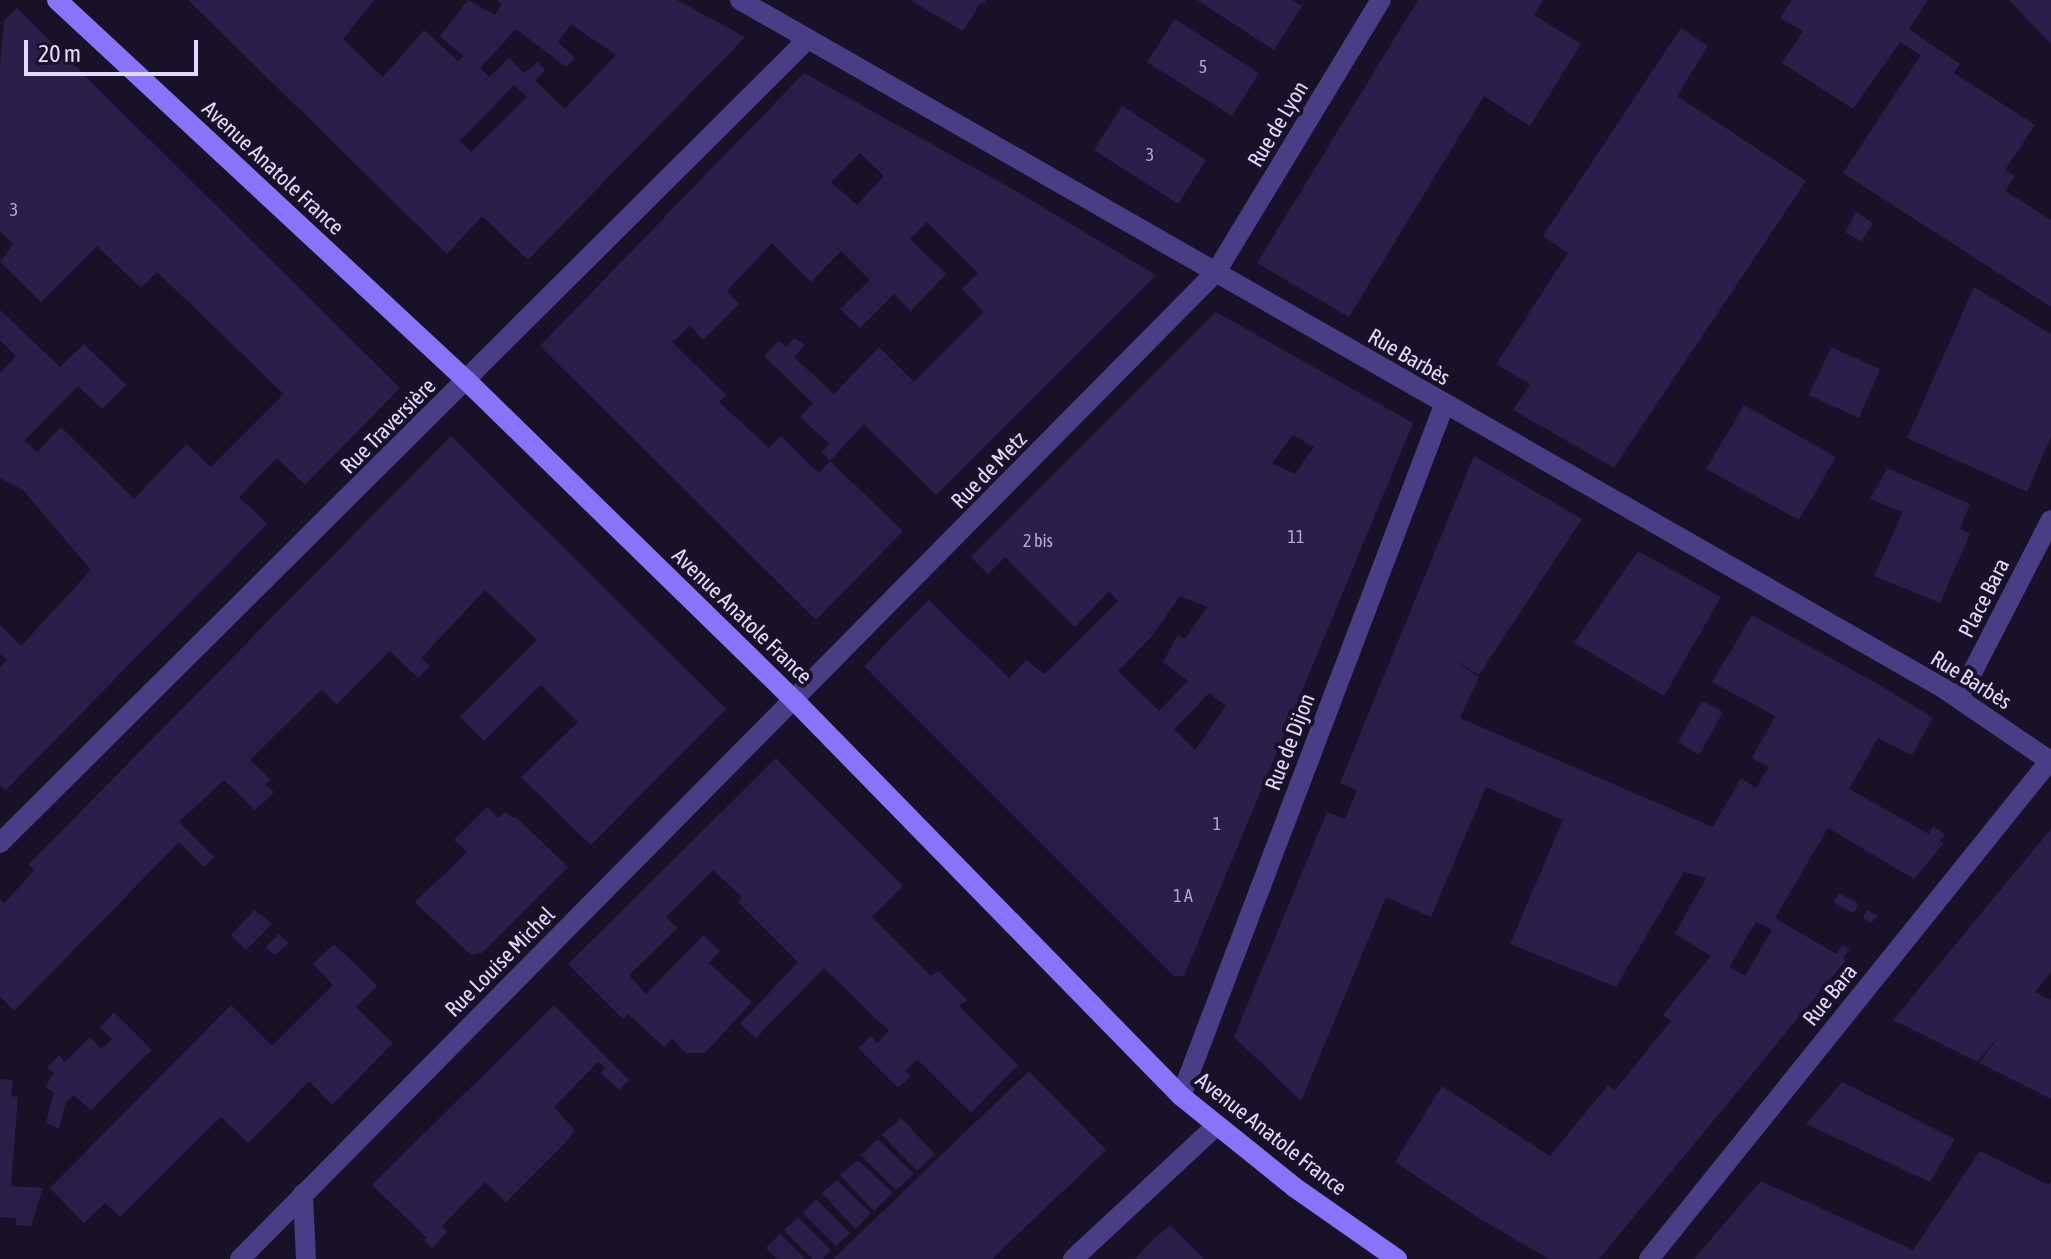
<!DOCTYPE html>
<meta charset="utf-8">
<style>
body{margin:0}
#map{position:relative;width:2051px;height:1259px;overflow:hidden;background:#181128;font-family:"Asap Condensed",sans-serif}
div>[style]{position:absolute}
.building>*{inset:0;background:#2b1e48}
.service>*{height:20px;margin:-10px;padding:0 10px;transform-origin:10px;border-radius:10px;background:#493e85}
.minor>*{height:20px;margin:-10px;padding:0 10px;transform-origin:10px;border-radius:10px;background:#493e85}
.secondary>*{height:20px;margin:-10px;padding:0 10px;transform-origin:10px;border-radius:10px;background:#8874fa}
span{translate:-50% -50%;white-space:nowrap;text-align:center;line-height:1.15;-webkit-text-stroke:8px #181128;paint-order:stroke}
.number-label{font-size:18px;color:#b4aad0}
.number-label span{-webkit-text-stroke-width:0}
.street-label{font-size:22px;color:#e2d9fe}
.scale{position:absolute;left:24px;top:40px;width:174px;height:36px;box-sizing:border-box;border:4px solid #e2d9fe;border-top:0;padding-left:10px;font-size:24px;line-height:28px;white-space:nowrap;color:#e2d9fe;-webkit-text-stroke:6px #181128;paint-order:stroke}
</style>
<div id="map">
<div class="building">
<i style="clip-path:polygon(evenodd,188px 0,374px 0,343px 39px,383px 77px,424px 30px,458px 61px,463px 56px,440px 36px,468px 0,495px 15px,502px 4px,496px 0,677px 0,745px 37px,528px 260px,482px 216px,447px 254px,188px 0,571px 24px,616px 55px,565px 109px,535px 81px,545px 70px,538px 62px,524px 73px,509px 58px,489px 77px,480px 68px,516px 29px,566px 67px,575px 58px,558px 42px,571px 24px,188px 0,514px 85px,527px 97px,471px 152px,460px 141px,514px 85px)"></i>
<i style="clip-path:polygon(910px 0,986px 0,984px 4px,981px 2px,963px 31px)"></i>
<i style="clip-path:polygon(1197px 0,1292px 0,1302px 6px,1274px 50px)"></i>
<i style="clip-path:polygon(1418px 0,1543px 0,1534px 15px,1581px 44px,1530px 126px,1484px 96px,1349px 317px,1257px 263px)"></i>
<i style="clip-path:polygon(1792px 0,1928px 0,1909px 29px,1960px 64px,1954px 73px,2035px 125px,2005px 170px,2015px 176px,2005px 191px,2051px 220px,2051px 307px,1843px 173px,1921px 55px,1900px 42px,1853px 109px,1782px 63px,1803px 31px,1780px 18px)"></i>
<i style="clip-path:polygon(2009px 0,2051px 0,2051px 44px)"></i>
<i style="clip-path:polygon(17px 8px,400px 388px,305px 485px,277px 458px,239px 497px,267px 524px,6px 790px,0 785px,0 668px,7px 660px,0 654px,0 625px,21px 646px,91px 570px,23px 490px,0 478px,0 373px,16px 356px,0 340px,0 310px,60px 367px,84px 344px,126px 385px,102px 409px,78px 386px,24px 441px,37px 452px,61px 427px,134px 499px,186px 444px,211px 467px,284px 394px,157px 272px,141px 288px,97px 246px,41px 302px,0 262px,13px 244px,0 231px,0 66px,4px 21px)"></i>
<i style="clip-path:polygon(1175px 19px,1259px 73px,1232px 116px,1147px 62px)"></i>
<i style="clip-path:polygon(1681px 28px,1708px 46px,1677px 96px,1806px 181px,1614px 468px,1513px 410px,1530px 384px,1496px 364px,1568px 253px,1543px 236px)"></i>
<i style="clip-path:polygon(evenodd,804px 73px,1016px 191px,1156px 275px,936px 495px,864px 424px,830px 461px,822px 452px,829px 443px,800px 417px,813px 403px,764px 356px,779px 341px,786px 347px,795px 338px,805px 345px,794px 357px,834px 394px,879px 347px,914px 382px,984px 312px,962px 289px,978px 273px,927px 222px,910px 239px,946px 274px,911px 311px,894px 294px,860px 328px,840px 309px,870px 280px,841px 251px,811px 282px,772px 243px,727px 291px,739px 304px,703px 340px,690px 325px,675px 340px,672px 342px,726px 395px,719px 402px,769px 448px,781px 436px,819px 473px,830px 461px,903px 531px,816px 620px,540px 346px,804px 73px,860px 153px,884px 176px,857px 205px,831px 182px,860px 153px)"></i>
<i style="clip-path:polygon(1122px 106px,1206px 160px,1178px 204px,1094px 150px)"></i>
<i style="clip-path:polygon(1856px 212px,1873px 223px,1862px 242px,1845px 232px)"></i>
<i style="clip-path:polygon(1974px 287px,2051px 334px,2051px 437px,2027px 492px,1907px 438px)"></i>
<i style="clip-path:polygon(evenodd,1216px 312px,1413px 423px,1184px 976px,1174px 976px,864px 666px,929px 600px,1009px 678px,1026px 660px,1044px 674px,1118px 601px,1109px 591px,1075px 627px,1005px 557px,988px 574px,971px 557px,1216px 312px,1293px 435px,1314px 447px,1295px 474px,1272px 463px,1293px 435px,1216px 312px,1180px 596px,1207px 607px,1185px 639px,1178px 635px,1163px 662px,1188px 681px,1159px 711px,1118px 671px,1153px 635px,1180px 596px,1216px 312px,1209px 693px,1226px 706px,1195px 750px,1174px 729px,1209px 693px)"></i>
<i style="clip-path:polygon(1831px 347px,1880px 369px,1859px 418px,1809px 395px)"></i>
<i style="clip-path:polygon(1744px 405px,1836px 457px,1799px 520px,1706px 469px)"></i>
<i style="clip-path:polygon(451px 436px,726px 709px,591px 845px,521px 777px,578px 722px,541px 685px,484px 741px,460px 717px,537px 640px,485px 590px,421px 658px,430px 666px,418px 678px,390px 651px,337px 705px,322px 689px,250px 760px,271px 780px,265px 784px,274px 792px,265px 801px,255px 810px,224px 780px,179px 822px,214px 857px,204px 867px,179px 842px,14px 1011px,0 996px,0 898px,4px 903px,35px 870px,28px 865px)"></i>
<i style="clip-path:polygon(evenodd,1474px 456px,1582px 519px,1479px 675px,1451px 658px,1479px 677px,1460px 718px,1713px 827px,1741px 778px,1756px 788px,1769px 767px,1752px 758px,1775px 716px,1712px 682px,1752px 615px,1880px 685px,1933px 718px,1912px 755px,1878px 738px,1849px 789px,1929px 834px,1933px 826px,1945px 834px,1940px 841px,1944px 843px,1914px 879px,1828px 828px,1775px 918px,1836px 954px,1842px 945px,1850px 949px,1843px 958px,1846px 960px,1599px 1259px,1549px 1259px,1484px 1221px,1489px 1214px,1483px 1221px,1395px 1162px,1442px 1086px,1550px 1156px,1608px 1085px,1615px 1090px,1671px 1021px,1663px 1015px,1711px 956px,1675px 934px,1706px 878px,1684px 872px,1616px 987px,1510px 944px,1563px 820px,1486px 787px,1431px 917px,1386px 897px,1301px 1101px,1234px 1037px,1327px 812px,1345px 819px,1357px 790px,1340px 783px,1474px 456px,1756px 922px,1772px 930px,1745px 976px,1729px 967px,1756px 922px)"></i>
<i style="clip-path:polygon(1887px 468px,1970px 504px,1960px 529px,1970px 534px,1940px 603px,1874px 576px,1903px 512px,1870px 499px)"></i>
<i style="clip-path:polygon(1638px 551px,1721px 597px,1664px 696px,1574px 643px)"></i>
<i style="clip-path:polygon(1702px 701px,1723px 712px,1699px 755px,1678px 742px)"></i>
<i style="clip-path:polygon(776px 758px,903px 886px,872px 917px,931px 976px,938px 971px,967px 1000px,959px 1006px,1018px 1065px,971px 1113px,917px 1059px,905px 1071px,911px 1076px,898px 1088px,858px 1048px,871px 1036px,877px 1043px,889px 1031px,824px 968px,756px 1038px,740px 1024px,798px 962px,738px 902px,742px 897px,713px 870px,666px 917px,678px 928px,629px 975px,646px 994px,703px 935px,720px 951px,709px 963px,752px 1002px,705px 1053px,686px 1053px,672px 1038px,664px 1047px,628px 1014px,623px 1019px,568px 964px)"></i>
<i style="clip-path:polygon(487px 807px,498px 818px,506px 812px,513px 818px,516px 817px,568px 867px,482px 953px,471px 955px,415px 902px,467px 852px,454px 840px)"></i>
<i style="clip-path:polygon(2051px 829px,2051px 972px,2035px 992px,2051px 1000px,2051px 1099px,1979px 1063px,2000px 1035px,1977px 1062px,1893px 1020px)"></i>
<i style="clip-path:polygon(1839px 893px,1859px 904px,1853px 913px,1833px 902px)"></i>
<i style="clip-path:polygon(255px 910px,272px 924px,246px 950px,231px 935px)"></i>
<i style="clip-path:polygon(1867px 910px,1878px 916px,1871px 923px,1863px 918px)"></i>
<i style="clip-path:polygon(279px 934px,289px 943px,275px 955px,266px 947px)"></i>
<i style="clip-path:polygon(334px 944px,377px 986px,356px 1007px,393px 1043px,332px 1105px,309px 1081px,248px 1143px,221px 1117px,120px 1217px,105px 1203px,84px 1223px,50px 1188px,231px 1005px,272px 1046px,333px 985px,313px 964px)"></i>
<i style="clip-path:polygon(554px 1005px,629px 1080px,619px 1090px,601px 1073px,605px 1067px,598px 1062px,554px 1107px,575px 1130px,566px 1142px,506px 1202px,485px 1182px,442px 1226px,447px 1232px,432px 1248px,423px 1240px,427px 1238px,372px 1185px)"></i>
<i style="clip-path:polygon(114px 1012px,152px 1050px,91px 1110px,74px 1095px,66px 1102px,59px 1129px,46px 1123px,54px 1092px,45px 1087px,54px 1073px,47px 1068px,59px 1055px,64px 1062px,90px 1037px,101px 1049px,112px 1039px,100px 1027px)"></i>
<i style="clip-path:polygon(1029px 1071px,1106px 1150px,996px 1255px,992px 1259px,833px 1259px)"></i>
<i style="clip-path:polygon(0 1079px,13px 1080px,11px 1096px,18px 1097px,11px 1186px,43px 1188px,31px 1226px,16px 1225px,16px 1218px,0 1217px)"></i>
<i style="clip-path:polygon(1842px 1082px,1955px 1139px,1930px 1182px,1806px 1124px)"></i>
<i style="clip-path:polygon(901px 1118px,935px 1154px,917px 1171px,882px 1135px)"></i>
<i style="clip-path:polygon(878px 1139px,914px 1174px,896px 1190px,861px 1155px)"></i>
<i style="clip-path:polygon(1980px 1151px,2048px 1185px,2051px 1181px,2051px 1259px,1694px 1259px,1761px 1181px,1913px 1250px)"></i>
<i style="clip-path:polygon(858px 1160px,893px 1193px,874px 1211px,840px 1175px)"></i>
<i style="clip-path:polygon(837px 1180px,871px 1213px,855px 1229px,822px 1193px)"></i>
<i style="clip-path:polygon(816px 1199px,850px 1233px,836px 1246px,803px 1213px)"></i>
<i style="clip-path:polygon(798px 1217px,831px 1250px,822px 1259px,813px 1259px,784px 1230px)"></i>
<i style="clip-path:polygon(1170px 1225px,1204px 1259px,1135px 1259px,1155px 1238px)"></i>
<i style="clip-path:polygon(780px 1234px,805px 1259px,777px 1259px,766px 1248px)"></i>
</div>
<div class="service">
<i style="left:1073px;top:1259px;width:194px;rotate:-42.9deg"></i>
</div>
<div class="minor">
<i style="left:740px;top:0;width:1386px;rotate:29.77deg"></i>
<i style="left:1943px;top:688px;width:130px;rotate:34.3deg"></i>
<i style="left:1959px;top:698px;width:200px;rotate:-62.7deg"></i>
<i style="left:0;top:843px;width:1138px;rotate:-44.86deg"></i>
<i style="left:1181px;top:1096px;width:739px;rotate:-69.16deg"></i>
<i style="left:303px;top:1194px;width:65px;rotate:87.4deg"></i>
<i style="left:240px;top:1259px;width:1388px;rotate:-45.32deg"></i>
<i style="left:1216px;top:272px;width:318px;rotate:-58.8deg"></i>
<i style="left:1649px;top:1259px;width:642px;rotate:-51.2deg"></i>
</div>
<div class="secondary">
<i style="left:57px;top:0;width:560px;rotate:42.9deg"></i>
<i style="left:467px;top:381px;width:458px;rotate:44.3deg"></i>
<i style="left:795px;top:701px;width:552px;rotate:45.66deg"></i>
<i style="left:1181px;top:1096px;width:145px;rotate:38.8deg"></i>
<i style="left:1294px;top:1187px;width:126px;rotate:35deg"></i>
</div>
<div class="number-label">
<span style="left:1203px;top:67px">5</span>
<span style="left:1150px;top:155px">3</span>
<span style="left:14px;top:210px">3</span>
<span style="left:1296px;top:537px">11</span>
<span style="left:1038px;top:541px">2 bis</span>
<span style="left:1217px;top:824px">1</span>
<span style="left:1183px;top:896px">1 A</span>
</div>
<div class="street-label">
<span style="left:1278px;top:124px;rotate:-59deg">Rue de Lyon</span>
<span style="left:273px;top:168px;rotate:43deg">Avenue Anatole France</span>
<span style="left:1409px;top:357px;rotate:30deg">Rue Barbès</span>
<span style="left:388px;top:426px;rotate:-45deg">Rue Traversière</span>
<span style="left:989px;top:470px;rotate:-46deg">Rue de Metz</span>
<span style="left:1984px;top:598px;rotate:-63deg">Place Bara</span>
<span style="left:742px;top:616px;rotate:44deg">Avenue Anatole France</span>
<span style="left:1971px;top:680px;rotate:32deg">Rue Barbès</span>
<span style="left:1290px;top:742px;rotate:-69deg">Rue de Dijon</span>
<span style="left:500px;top:962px;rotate:-45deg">Rue Louise Michel</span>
<span style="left:1830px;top:995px;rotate:-51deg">Rue Bara</span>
<span style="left:1271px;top:1134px;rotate:38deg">Avenue Anatole France</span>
</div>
<div class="scale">20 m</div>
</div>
